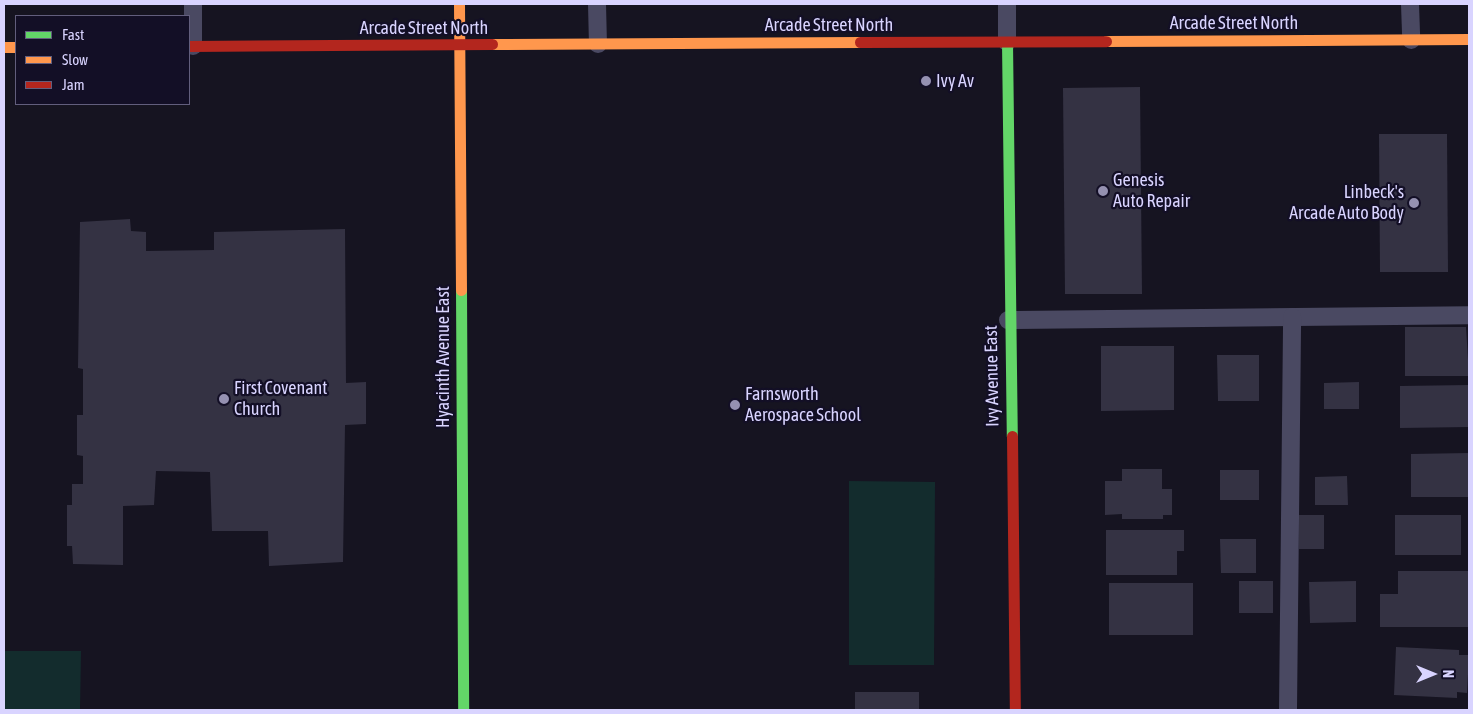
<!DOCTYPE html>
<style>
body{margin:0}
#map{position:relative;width:1473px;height:714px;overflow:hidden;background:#161421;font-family:"Asap Condensed",sans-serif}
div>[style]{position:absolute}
.green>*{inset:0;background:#132c2d}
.building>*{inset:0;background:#343243}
.lane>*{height:18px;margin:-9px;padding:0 9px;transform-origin:9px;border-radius:9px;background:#4a4962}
.fast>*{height:11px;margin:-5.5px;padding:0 5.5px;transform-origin:5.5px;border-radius:5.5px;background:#63d668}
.slow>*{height:11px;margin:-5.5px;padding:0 5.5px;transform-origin:5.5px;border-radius:5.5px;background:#ff974d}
.jam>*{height:11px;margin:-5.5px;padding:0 5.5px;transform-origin:5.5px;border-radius:5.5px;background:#b3261e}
.dots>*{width:14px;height:14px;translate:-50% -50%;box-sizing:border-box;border:2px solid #130f26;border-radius:50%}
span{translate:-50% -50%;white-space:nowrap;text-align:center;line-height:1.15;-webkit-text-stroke:4.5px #130f26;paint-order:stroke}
.street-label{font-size:18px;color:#d9d4ff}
.poi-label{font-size:18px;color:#d9d4ff}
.left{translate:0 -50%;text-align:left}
.right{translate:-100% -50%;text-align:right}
.frame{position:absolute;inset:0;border:5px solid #d9d4ff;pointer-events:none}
.legend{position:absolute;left:15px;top:15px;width:175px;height:90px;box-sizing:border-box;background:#130f26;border:1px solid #625e7d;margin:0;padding:6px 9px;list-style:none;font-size:15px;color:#d9d4ff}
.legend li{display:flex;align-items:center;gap:10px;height:25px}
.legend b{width:25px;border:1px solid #625e7d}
.north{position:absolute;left:1408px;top:649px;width:50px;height:50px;-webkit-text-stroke:4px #130f26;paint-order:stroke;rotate:90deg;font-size:14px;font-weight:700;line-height:20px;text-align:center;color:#d9d4ff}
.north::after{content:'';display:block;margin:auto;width:18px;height:22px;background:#d9d4ff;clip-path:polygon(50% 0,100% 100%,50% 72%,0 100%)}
</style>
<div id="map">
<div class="green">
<i style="clip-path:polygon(849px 481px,935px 482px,934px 665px,849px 665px)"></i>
<i style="clip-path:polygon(4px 651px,81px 651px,80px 710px,4px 710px)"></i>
</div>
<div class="building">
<i style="clip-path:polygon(1140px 87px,1142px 294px,1065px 294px,1063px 88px)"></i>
<i style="clip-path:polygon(1379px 134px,1447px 134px,1448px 272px,1380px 272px)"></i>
<i style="clip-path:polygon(130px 219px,131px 231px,146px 232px,146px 251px,214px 250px,214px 232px,345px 229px,346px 383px,366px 382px,366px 424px,345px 425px,343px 562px,269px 566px,268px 531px,212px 531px,210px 472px,156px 471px,154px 505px,123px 506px,123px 565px,73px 564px,72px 546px,67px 546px,67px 505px,72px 505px,72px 484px,83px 484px,83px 456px,77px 455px,77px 415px,83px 415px,83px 369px,78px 368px,80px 222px)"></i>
<i style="clip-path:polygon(1405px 327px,1466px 327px,1469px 376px,1405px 376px)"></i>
<i style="clip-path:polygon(1101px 346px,1174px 346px,1174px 410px,1101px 411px)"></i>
<i style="clip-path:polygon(1217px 355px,1259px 355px,1259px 401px,1218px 401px)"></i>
<i style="clip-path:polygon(1359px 382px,1359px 409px,1324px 409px,1324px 383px)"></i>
<i style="clip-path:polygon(1469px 385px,1469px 427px,1400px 428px,1400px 386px)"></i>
<i style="clip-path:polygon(1469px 453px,1469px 497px,1411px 497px,1411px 454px)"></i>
<i style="clip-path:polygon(1122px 469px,1162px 469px,1162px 489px,1172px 489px,1172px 515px,1163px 515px,1163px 519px,1122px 519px,1122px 514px,1105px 515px,1105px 481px,1122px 481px)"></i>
<i style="clip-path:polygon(1220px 470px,1259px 470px,1259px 500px,1220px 500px)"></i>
<i style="clip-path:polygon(1347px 476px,1348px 505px,1315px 505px,1315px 477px)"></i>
<i style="clip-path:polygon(1299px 515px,1324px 515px,1324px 549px,1299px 549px)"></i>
<i style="clip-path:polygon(1395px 515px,1461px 515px,1461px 555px,1395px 555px)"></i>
<i style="clip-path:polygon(1106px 530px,1184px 530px,1184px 551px,1177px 551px,1177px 575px,1106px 575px)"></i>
<i style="clip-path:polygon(1220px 539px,1256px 539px,1256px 573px,1221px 573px)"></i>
<i style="clip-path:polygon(1398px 571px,1469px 571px,1469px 627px,1380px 627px,1380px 594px,1398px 594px)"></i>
<i style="clip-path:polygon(1239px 581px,1273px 581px,1273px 613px,1239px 613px)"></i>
<i style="clip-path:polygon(1356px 581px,1356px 622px,1310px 623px,1309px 582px)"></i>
<i style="clip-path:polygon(1109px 583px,1193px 583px,1193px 635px,1109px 635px)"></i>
<i style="clip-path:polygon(1396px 647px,1459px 650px,1459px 655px,1469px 655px,1467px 693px,1457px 692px,1457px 698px,1394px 695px)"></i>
<i style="clip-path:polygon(855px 692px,919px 692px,919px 710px,855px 710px)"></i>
</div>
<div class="lane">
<i style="left:193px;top:4px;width:42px;rotate:90deg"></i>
<i style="left:597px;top:4px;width:40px;rotate:88.6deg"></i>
<i style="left:1007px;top:4px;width:38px;rotate:90deg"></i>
<i style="left:1410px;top:4px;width:36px;rotate:88deg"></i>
<i style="left:1008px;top:320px;width:461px;rotate:-0.6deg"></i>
<i style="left:1288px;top:710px;width:393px;rotate:-89.4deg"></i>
</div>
<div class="fast">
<i style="left:1007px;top:42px;width:394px;rotate:89.3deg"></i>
<i style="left:461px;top:290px;width:420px;rotate:89.7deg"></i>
</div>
<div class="slow">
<i style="left:459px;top:4px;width:286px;rotate:89.6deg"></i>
<i style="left:1106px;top:41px;width:363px;rotate:-0.3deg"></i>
<i style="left:492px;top:44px;width:368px;rotate:-0.3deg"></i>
<i style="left:4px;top:47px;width:12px"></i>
</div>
<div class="jam">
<i style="left:860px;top:42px;width:246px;rotate:-0.2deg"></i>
<i style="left:189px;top:46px;width:303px;rotate:-0.4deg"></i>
<i style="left:1012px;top:436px;width:274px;rotate:89.4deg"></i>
</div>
<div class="dots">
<i style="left:926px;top:81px;background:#9591b1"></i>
<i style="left:1103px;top:191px;background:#9591b1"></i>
<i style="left:1414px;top:203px;background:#9591b1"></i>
<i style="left:224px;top:399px;background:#9591b1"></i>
<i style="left:735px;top:405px;background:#9591b1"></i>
</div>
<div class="street-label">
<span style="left:1234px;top:23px">Arcade Street North</span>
<span style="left:829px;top:25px">Arcade Street North</span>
<span style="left:424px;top:28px">Arcade Street North</span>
<span style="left:443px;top:357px;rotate:-90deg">Hyacinth Avenue East</span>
<span style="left:992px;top:376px;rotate:-91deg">Ivy Avenue East</span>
</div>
<div class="poi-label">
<span class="left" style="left:936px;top:81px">Ivy Av</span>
<span class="left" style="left:1113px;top:191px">Genesis<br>Auto Repair</span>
<span class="right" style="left:1404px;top:203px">Linbeck's<br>Arcade Auto Body</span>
<span class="left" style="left:234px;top:399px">First Covenant<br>Church</span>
<span class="left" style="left:745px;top:405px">Farnsworth<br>Aerospace School</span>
</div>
<div class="frame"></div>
<ul class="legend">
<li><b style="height:6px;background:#63d668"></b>Fast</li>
<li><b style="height:6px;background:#ff974d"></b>Slow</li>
<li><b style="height:6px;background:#b3261e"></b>Jam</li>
</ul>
<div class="north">N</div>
</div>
